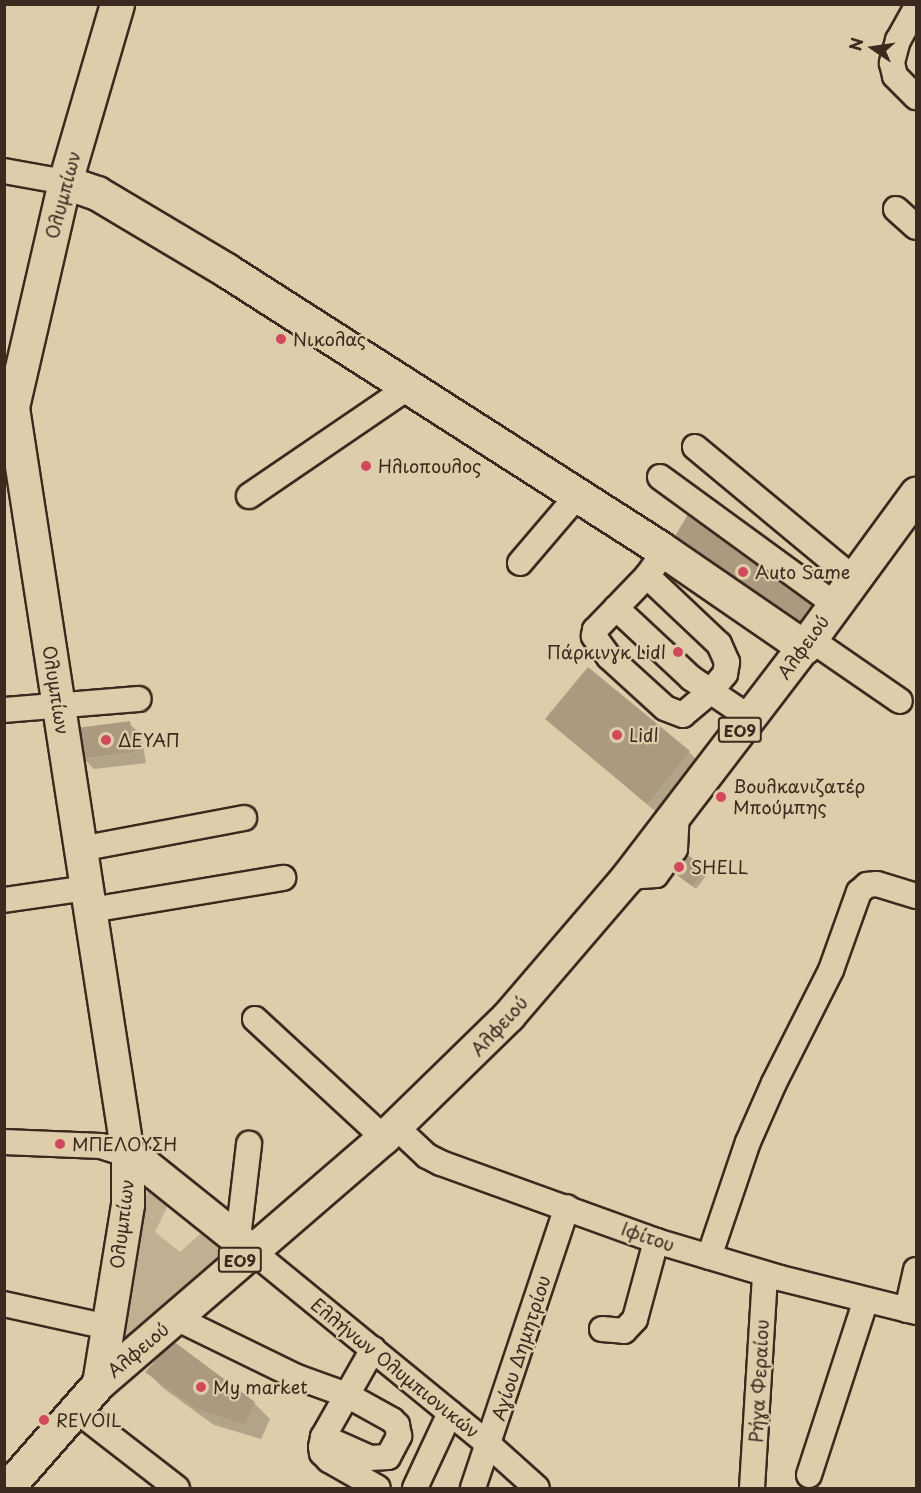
<!DOCTYPE html>
<meta charset="utf-8">
<style>
body{margin:0}
#map{position:relative;width:921px;height:1493px;overflow:hidden;background:#decdaa;font-family:"Playpen Sans",sans-serif}
div>[style]{position:absolute}
.green>*{inset:0;background:#c0af91}
.shadow>*{inset:0;background:#0003}
.building>*{inset:0;background:#ab9a7f}
.roads{filter:drop-shadow(2px 0 #3b2a1e) drop-shadow(-2px 0 #3b2a1e) drop-shadow(0 2px #3b2a1e) drop-shadow(0 -2px #3b2a1e)}
.minor>*{height:24px;margin:-12px;padding:0 12px;transform-origin:12px;border-radius:12px;background:#decdaa}
.major>*{height:32px;margin:-16px;padding:0 16px;transform-origin:16px;border-radius:16px;background:#decdaa}
.highway>*{height:33px;margin:-16.5px;padding:0 16.5px;transform-origin:16.5px;border-radius:16.5px;background:#decdaa}
.dots>*{width:16px;height:16px;translate:-50% -50%;box-sizing:border-box;border:3px solid #decdaa;border-radius:50%}
span{translate:-50% -50%;white-space:nowrap;text-align:center;line-height:1.15;-webkit-text-stroke:4.5px #decdaa;paint-order:stroke}
.shield-label span{padding:2px 4px;background:#decdaa;border:2px solid;border-radius:4px;-webkit-text-stroke-width:0}
.shield-label{font-size:16px;color:#3b2a1e;font-weight:700}
.street-label{font-size:18px;color:#3b2a1e}
.poi-label{font-size:18px;color:#3b2a1e}
.left{translate:0 -50%;text-align:left}
.right{translate:-100% -50%;text-align:right}
.frame{position:absolute;inset:0;border:6px solid #3b2a1e;pointer-events:none}
.north{position:absolute;left:843px;top:18px;width:60px;height:60px;-webkit-text-stroke:4px #decdaa;paint-order:stroke;rotate:283deg;font-size:16px;font-weight:700;line-height:24px;text-align:center;color:#3b2a1e}
.north::after{content:'';display:block;margin:auto;width:21px;height:27px;background:#3b2a1e;clip-path:polygon(50% 0,100% 100%,50% 72%,0 100%)}
</style>
<div id="map">
<div class="green">
<i style="clip-path:polygon(149px 1185px,169px 1203px,155px 1232px,180px 1252px,207px 1228px,230px 1249px,108px 1358px)"></i>
</div>
<div class="shadow">
<i style="clip-path:polygon(547px 719px,689px 752px,705px 768px,663px 818px)"></i>
<i style="clip-path:polygon(129px 723px,141px 735px,146px 763px,94px 769px,82px 757px)"></i>
<i style="clip-path:polygon(663px 864px,705px 869px,708px 873px,696px 889px)"></i>
<i style="clip-path:polygon(147px 1372px,254px 1403px,270px 1419px,261px 1439px,214px 1425px,163px 1388px)"></i>
</div>
<div class="building">
<i style="clip-path:polygon(690px 511px,823px 599px,802px 627px,671px 543px)"></i>
<i style="clip-path:polygon(588px 667px,690px 751px,647px 804px,545px 719px)"></i>
<i style="clip-path:polygon(130px 721px,135px 752px,81px 758px,77px 728px)"></i>
<i style="clip-path:polygon(671px 843px,706px 868px,692px 886px,658px 861px)"></i>
<i style="clip-path:polygon(173px 1341px,255px 1402px,245px 1424px,197px 1409px,145px 1372px)"></i>
</div>
<div class="roads">
<div class="minor">
<i style="left:916px;top:8px;width:37px;rotate:119deg"></i>
<i style="left:898px;top:40px;width:24px;rotate:105deg"></i>
<i style="left:892px;top:63px;width:13px;rotate:77deg"></i>
<i style="left:895px;top:76px;width:30px;rotate:45deg"></i>
<i style="left:4px;top:171px;width:62px;rotate:10.2deg"></i>
<i style="left:896px;top:209px;width:27px;rotate:42deg"></i>
<i style="left:695px;top:447px;width:207px;rotate:39.7deg"></i>
<i style="left:660px;top:477px;width:215px;rotate:36.1deg"></i>
<i style="left:249px;top:496px;width:195px;rotate:-34.3deg"></i>
<i style="left:520px;top:563px;width:89px;rotate:-49.5deg"></i>
<i style="left:647px;top:576px;width:99px;rotate:43.4deg"></i>
<i style="left:719px;top:644px;width:20px;rotate:66deg"></i>
<i style="left:727px;top:662px;width:12px;rotate:99deg"></i>
<i style="left:725px;top:674px;width:23px;rotate:130deg"></i>
<i style="left:710px;top:692px;width:35px;rotate:140deg"></i>
<i style="left:683px;top:715px;width:19px;rotate:-159deg"></i>
<i style="left:665px;top:708px;width:76px;rotate:-137.7deg"></i>
<i style="left:609px;top:657px;width:26px;rotate:-126deg"></i>
<i style="left:594px;top:636px;width:6px;rotate:-81deg"></i>
<i style="left:595px;top:630px;width:75px;rotate:-46.1deg"></i>
<i style="left:647px;top:576px;width:31px;rotate:-54deg"></i>
<i style="left:616px;top:608px;width:103px;rotate:43deg"></i>
<i style="left:691px;top:678px;width:71px;rotate:34.1deg"></i>
<i style="left:810px;top:639px;width:109px;rotate:34.6deg"></i>
<i style="left:4px;top:710px;width:135px;rotate:-4.7deg"></i>
<i style="left:80px;top:849px;width:167px;rotate:-10.7deg"></i>
<i style="left:628px;top:877px;width:28px;rotate:-4deg"></i>
<i style="left:656px;top:875px;width:32px;rotate:-54deg"></i>
<i style="left:675px;top:849px;width:36px;rotate:-87deg"></i>
<i style="left:4px;top:900px;width:83px;rotate:-8.3deg"></i>
<i style="left:91px;top:910px;width:195px;rotate:-9.5deg"></i>
<i style="left:255px;top:1019px;width:176px;rotate:42.7deg"></i>
<i style="left:396px;top:1127px;width:42px;rotate:43.1deg"></i>
<i style="left:427px;top:1156px;width:16px;rotate:27deg"></i>
<i style="left:441px;top:1163px;width:229px;rotate:19.9deg"></i>
<i style="left:656px;top:1241px;width:129px;rotate:16.6deg"></i>
<i style="left:780px;top:1278px;width:140px;rotate:14deg"></i>
<i style="left:4px;top:1142px;width:97px;rotate:2.4deg"></i>
<i style="left:101px;top:1146px;width:28px;rotate:18deg"></i>
<i style="left:238px;top:1238px;width:95px;rotate:-83.3deg"></i>
<i style="left:251px;top:1250px;width:308px;rotate:39.3deg"></i>
<i style="left:489px;top:1445px;width:64px;rotate:41.9deg"></i>
<i style="left:709px;top:1257px;width:121px;rotate:-71.3deg"></i>
<i style="left:748px;top:1142px;width:64px;rotate:-66.2deg"></i>
<i style="left:774px;top:1083px;width:127px;rotate:-63.2deg"></i>
<i style="left:831px;top:970px;width:83px;rotate:-70.3deg"></i>
<i style="left:859px;top:892px;width:11px;rotate:-41deg"></i>
<i style="left:867px;top:885px;width:10px;rotate:-6deg"></i>
<i style="left:877px;top:884px;width:41px;rotate:17.1deg"></i>
<i style="left:4px;top:1304px;width:107px;rotate:12.5deg"></i>
<i style="left:907px;top:1310px;width:41px;rotate:-77.3deg"></i>
<i style="left:176px;top:1318px;width:135px;rotate:26deg"></i>
<i style="left:297px;top:1377px;width:53px;rotate:19.8deg"></i>
<i style="left:347px;top:1395px;width:53px;rotate:-60.5deg"></i>
<i style="left:602px;top:1329px;width:22px;rotate:5deg"></i>
<i style="left:624px;top:1331px;width:16px;rotate:-47deg"></i>
<i style="left:635px;top:1319px;width:81px;rotate:-74.9deg"></i>
<i style="left:75px;top:1409px;width:129px;rotate:37.8deg"></i>
<i style="left:323px;top:1437px;width:51px;rotate:24.1deg"></i>
<i style="left:370px;top:1458px;width:18px;rotate:-3deg"></i>
<i style="left:388px;top:1457px;width:24px;rotate:-62deg"></i>
<i style="left:399px;top:1436px;width:11px;rotate:-100deg"></i>
<i style="left:397px;top:1425px;width:7px;rotate:-135deg"></i>
<i style="left:392px;top:1420px;width:51px;rotate:-150.9deg"></i>
<i style="left:347px;top:1395px;width:48px;rotate:119.7deg"></i>
<i style="left:323px;top:1437px;width:10px;rotate:101deg"></i>
<i style="left:321px;top:1447px;width:6px;rotate:81deg"></i>
<i style="left:322px;top:1453px;width:10px;rotate:45deg"></i>
<i style="left:329px;top:1460px;width:56px;rotate:29.7deg"></i>
<i style="left:809px;top:1475px;width:184px;rotate:-72deg"></i>
<i style="left:415px;top:1488px;width:83px;rotate:-65deg"></i>
<i style="left:473px;top:1488px;width:296px;rotate:-71.5deg"></i>
<i style="left:752px;top:1488px;width:214px;rotate:-86.5deg"></i>
</div>
<div class="major">
<i style="left:65px;top:182px;width:232px;rotate:103deg"></i>
<i style="left:13px;top:408px;width:756px;rotate:81.25deg"></i>
<i style="left:128px;top:1155px;width:50px;rotate:90deg"></i>
<i style="left:128px;top:1205px;width:181px;rotate:99.2deg"></i>
<i style="left:128px;top:1155px;width:20px;rotate:30deg"></i>
<i style="left:145px;top:1165px;width:136px;rotate:38.7deg"></i>
<i style="left:8px;top:1488px;width:138px;rotate:-48.8deg"></i>
<i style="left:99px;top:1384px;width:376px;rotate:-40.8deg"></i>
<i style="left:384px;top:1138px;width:175px;rotate:-44.3deg"></i>
<i style="left:509px;top:1016px;width:183px;rotate:-49.4deg"></i>
<i style="left:628px;top:877px;width:290px;rotate:-52.6deg"></i>
</div>
<div class="highway">
<i style="left:117px;top:4px;width:185px;rotate:106.3deg"></i>
<i style="left:65px;top:182px;width:34px;rotate:19deg"></i>
<i style="left:97px;top:193px;width:150px;rotate:30.8deg"></i>
<i style="left:226px;top:270px;width:515px;rotate:32.64deg"></i>
<i style="left:660px;top:548px;width:175px;rotate:34.5deg"></i>
<i style="left:804px;top:647px;width:190px;rotate:-53.8deg"></i>
</div>
</div>
<div class="dots">
<i style="left:281px;top:339px;background:#d1495b"></i>
<i style="left:366px;top:466px;background:#d1495b"></i>
<i style="left:743px;top:572px;background:#d1495b"></i>
<i style="left:678px;top:652px;background:#d1495b"></i>
<i style="left:617px;top:735px;background:#d1495b"></i>
<i style="left:106px;top:740px;background:#d1495b"></i>
<i style="left:721px;top:797px;background:#d1495b"></i>
<i style="left:679px;top:867px;background:#d1495b"></i>
<i style="left:60px;top:1144px;background:#d1495b"></i>
<i style="left:201px;top:1387px;background:#d1495b"></i>
<i style="left:44px;top:1420px;background:#d1495b"></i>
</div>
<div class="shield-label">
<span style="left:740px;top:730px">ΕΟ9</span>
<span style="left:240px;top:1260px">ΕΟ9</span>
</div>
<div class="street-label">
<span style="left:63px;top:195px;rotate:-75deg">Ολυμπίων</span>
<span style="left:803px;top:647px;rotate:-54deg">Αλφειού</span>
<span style="left:56px;top:690px;rotate:81deg">Ολυμπίων</span>
<span style="left:499px;top:1026px;rotate:-47deg">Αλφειού</span>
<span style="left:122px;top:1224px;rotate:-83deg">Ολυμπίων</span>
<span style="left:648px;top:1237px;rotate:19deg">Ιφίτου</span>
<span style="left:521px;top:1348px;rotate:-72deg">Αγίου Δημητρίου</span>
<span style="left:138px;top:1350px;rotate:-40deg">Αλφειού</span>
<span style="left:395px;top:1368px;rotate:39deg">Ελλήνων Ολυμπιονικών</span>
<span style="left:759px;top:1381px;rotate:-87deg">Ρήγα Φεραίου</span>
</div>
<div class="poi-label">
<span class="left" style="left:293px;top:339px">Νικολας</span>
<span class="left" style="left:378px;top:466px">Ηλιοπουλος</span>
<span class="left" style="left:755px;top:572px">Auto Same</span>
<span class="right" style="left:666px;top:652px">Πάρκινγκ Lidl</span>
<span class="left" style="left:629px;top:735px">Lidl</span>
<span class="left" style="left:118px;top:740px">ΔΕΥΑΠ</span>
<span class="left" style="left:733px;top:797px">Βουλκανιζατέρ<br>Μπούμπης</span>
<span class="left" style="left:691px;top:867px">SHELL</span>
<span class="left" style="left:72px;top:1144px">ΜΠΕΛΟΥΣΗ</span>
<span class="left" style="left:213px;top:1387px">My market</span>
<span class="left" style="left:56px;top:1420px">REVOIL</span>
</div>
<div class="frame"></div>
<div class="north">N</div>
</div>
